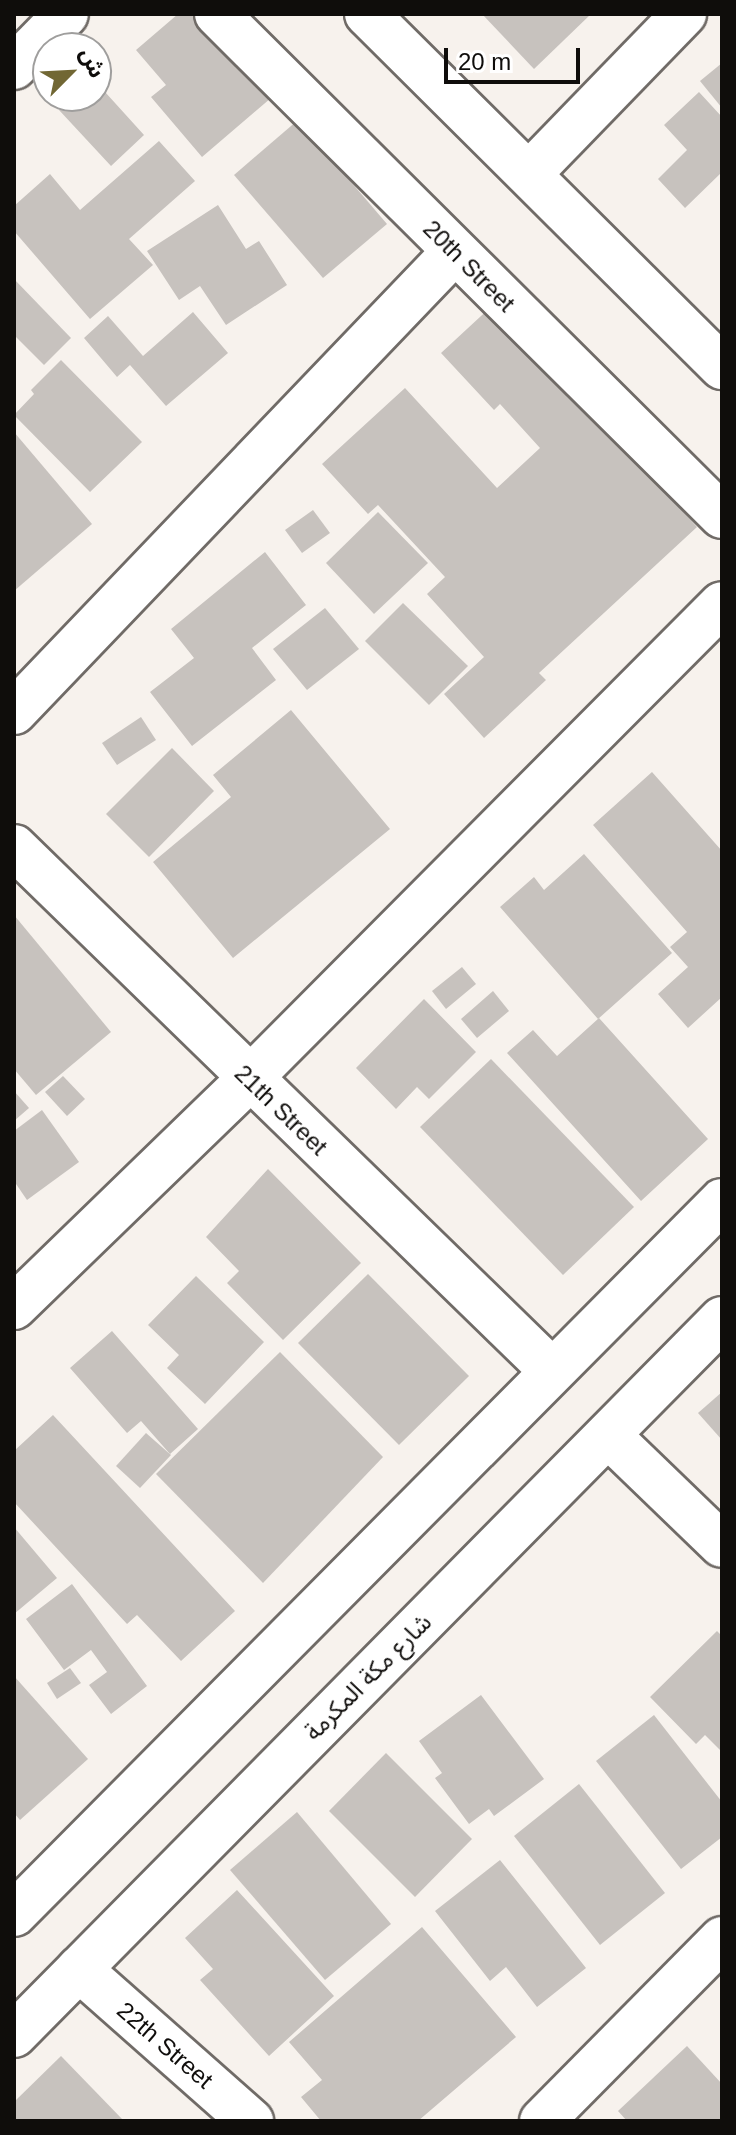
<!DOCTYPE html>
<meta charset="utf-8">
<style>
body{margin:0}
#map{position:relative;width:736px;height:2135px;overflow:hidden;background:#f7f2ed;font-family:Arial,"Noto Sans Arabic",sans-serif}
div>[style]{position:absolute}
.building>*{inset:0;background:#c7c2be}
.roads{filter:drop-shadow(2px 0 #706b67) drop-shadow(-2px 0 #706b67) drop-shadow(0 2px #706b67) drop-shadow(0 -2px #706b67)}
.minor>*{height:44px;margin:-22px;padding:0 22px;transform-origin:22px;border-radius:22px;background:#fff}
.tertiary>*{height:44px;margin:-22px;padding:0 22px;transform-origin:22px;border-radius:22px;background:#fff}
.secondary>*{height:44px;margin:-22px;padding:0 22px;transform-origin:22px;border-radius:22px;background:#fff}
span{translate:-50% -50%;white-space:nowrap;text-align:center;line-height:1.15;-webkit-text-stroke:6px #fff;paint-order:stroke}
.street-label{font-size:24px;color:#0f0d0b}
.frame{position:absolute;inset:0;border:16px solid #0f0d0b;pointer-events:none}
.north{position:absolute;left:32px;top:32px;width:80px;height:80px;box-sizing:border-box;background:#fff;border:2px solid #9f9e9d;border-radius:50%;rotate:66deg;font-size:22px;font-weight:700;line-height:32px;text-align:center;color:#0f0d0b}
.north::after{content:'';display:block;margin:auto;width:28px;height:36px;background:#716734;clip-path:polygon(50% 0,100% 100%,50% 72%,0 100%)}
.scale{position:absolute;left:444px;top:48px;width:136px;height:36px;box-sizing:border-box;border:4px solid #0f0d0b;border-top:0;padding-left:10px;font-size:24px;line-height:28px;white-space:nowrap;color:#0f0d0b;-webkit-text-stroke:6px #fff;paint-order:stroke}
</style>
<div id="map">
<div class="building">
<i style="clip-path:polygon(178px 14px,199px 14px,271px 98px,202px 157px,151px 97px,166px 85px,136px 50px)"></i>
<i style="clip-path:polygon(482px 14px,591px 14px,534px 69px)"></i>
<i style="clip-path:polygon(722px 63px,722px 108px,700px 81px)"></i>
<i style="clip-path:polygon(96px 82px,144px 135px,111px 166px,59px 110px,75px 96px,96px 96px)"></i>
<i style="clip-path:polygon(699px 92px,722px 117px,722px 172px,685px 208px,658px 179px,687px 150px,664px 125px)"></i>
<i style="clip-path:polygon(298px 120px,387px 224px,323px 278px,234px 175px)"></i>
<i style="clip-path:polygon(159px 141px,195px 181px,129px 239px,153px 265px,90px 319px,14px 231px,14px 206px,50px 174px,80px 210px)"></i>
<i style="clip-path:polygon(218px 205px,246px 249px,259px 241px,287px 285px,226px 325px,200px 286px,179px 300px,147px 251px)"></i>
<i style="clip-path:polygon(14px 279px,71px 338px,44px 365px,14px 335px)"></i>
<i style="clip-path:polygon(494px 304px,697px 527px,539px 673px,546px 680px,484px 738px,444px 694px,484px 657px,427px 594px,445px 577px,378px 505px,368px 514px,322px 464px,405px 388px,497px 488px,540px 448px,500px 404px,494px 410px,441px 353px)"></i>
<i style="clip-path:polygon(193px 312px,228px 353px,166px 406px,130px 365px,117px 377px,84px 338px,108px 316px,143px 356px)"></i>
<i style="clip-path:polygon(61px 360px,142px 442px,90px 492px,14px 415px,34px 394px,31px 390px)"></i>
<i style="clip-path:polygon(14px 432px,92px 524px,14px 591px)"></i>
<i style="clip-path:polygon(313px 510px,330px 533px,302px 553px,285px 530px)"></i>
<i style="clip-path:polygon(378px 512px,428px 563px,374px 614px,326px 563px)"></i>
<i style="clip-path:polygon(265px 552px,306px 605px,252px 648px,276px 680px,192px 746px,150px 692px,194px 658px,171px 629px)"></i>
<i style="clip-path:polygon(403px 603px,468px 666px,429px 705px,365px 641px)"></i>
<i style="clip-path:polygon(325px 608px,359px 649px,307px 690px,273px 649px)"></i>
<i style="clip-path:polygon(291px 710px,390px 829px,233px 958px,153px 862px,231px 797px,213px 775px)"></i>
<i style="clip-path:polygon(141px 717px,156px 740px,117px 765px,102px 743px)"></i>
<i style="clip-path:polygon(172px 748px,214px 791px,149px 857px,106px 814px)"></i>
<i style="clip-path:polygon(652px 772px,722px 851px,722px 997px,688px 1028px,658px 994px,688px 967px,670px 947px,687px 932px,593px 825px)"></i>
<i style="clip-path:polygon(584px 854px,672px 953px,598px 1019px,500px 907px,534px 877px,544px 890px)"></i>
<i style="clip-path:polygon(14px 915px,111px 1032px,36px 1095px,14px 1069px)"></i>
<i style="clip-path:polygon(462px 967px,476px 984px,446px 1009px,432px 991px)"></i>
<i style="clip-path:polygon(493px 991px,509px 1011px,477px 1038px,461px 1019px)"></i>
<i style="clip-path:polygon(424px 999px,476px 1052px,429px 1099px,417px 1087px,396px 1109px,356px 1068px)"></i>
<i style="clip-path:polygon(599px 1018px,708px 1139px,641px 1201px,507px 1053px,533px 1030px,557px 1056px)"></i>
<i style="clip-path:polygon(491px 1059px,634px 1207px,563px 1275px,420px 1127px)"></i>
<i style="clip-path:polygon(63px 1076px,85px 1099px,67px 1116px,45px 1092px)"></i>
<i style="clip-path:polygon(14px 1091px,29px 1108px,14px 1121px)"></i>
<i style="clip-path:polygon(42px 1110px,79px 1162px,27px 1200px,14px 1181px,14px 1131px)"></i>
<i style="clip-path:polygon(268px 1169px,361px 1263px,283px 1340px,227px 1283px,239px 1271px,206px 1237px)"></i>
<i style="clip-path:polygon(368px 1274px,469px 1376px,399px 1445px,298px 1343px)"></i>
<i style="clip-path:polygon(196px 1276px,264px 1342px,205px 1404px,167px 1368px,179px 1355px,148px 1325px)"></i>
<i style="clip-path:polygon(112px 1331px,198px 1429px,170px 1454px,141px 1421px,127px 1433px,70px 1368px)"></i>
<i style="clip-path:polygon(280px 1352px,383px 1457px,263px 1583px,156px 1474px)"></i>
<i style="clip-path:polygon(722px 1392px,722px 1440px,698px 1413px)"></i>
<i style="clip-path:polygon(53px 1415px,235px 1611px,181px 1661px,137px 1615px,127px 1624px,14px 1502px,14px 1451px)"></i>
<i style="clip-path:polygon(146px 1433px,171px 1455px,140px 1488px,116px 1466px)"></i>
<i style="clip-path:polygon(14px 1527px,57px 1578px,14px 1614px)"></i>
<i style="clip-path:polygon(72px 1584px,147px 1686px,111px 1714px,89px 1685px,107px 1672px,91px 1650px,64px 1670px,26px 1619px)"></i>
<i style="clip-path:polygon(717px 1631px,722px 1636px,722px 1752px,705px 1735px,696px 1744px,650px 1697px)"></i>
<i style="clip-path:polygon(70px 1668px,81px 1683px,57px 1699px,47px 1683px)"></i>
<i style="clip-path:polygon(14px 1676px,88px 1759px,20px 1820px,14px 1813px)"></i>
<i style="clip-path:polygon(481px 1695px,544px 1779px,494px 1816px,489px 1809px,469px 1824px,435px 1778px,442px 1773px,419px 1741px)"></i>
<i style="clip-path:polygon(654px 1715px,722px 1802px,722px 1837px,681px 1869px,596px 1761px)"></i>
<i style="clip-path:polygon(386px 1753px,472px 1839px,415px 1897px,329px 1811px)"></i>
<i style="clip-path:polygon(579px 1784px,665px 1893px,600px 1945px,514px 1836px)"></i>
<i style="clip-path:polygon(297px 1812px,391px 1924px,325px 1980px,230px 1870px)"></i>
<i style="clip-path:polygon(500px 1860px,586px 1968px,537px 2007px,506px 1967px,490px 1981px,435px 1911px)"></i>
<i style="clip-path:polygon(237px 1890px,334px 1996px,269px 2056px,200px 1980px,213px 1969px,185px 1938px)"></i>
<i style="clip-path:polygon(422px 1927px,516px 2037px,418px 2121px,321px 2121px,301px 2097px,322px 2080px,289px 2042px)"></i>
<i style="clip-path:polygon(687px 2046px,722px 2084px,722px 2121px,627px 2121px,618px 2111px)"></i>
<i style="clip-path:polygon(61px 2056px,124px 2121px,14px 2121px,14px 2102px)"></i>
</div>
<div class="roads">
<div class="minor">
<i style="left:14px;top:67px;width:74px;rotate:-45.5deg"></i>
<i style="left:529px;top:174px;width:223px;rotate:-45.9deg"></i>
<i style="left:14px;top:712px;width:637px;rotate:-46.27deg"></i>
<i style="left:14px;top:847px;width:750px;rotate:44.24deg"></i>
<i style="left:14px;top:1307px;width:327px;rotate:-44.1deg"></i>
<i style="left:249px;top:1079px;width:670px;rotate:-45.12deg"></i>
<i style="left:608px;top:1435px;width:158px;rotate:44deg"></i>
<i style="left:79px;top:1969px;width:230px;rotate:41.5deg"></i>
<i style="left:542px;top:2121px;width:256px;rotate:-45.3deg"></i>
</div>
<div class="tertiary">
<i style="left:217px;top:14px;width:712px;rotate:44.83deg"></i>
<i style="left:367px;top:14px;width:501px;rotate:44.84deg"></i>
</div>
<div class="secondary">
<i style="left:14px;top:1914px;width:1005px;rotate:-45.2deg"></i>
<i style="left:14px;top:2035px;width:1007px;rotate:-45.32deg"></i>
</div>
</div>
<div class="street-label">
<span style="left:469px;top:266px;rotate:45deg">20th Street</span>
<span style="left:281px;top:1110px;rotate:44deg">21th Street</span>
<span style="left:368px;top:1677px;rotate:-45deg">شارع مكة المكرمة</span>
<span style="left:165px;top:2045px;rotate:41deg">22th Street</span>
</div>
<div class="frame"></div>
<div class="north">ش</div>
<div class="scale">20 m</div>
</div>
